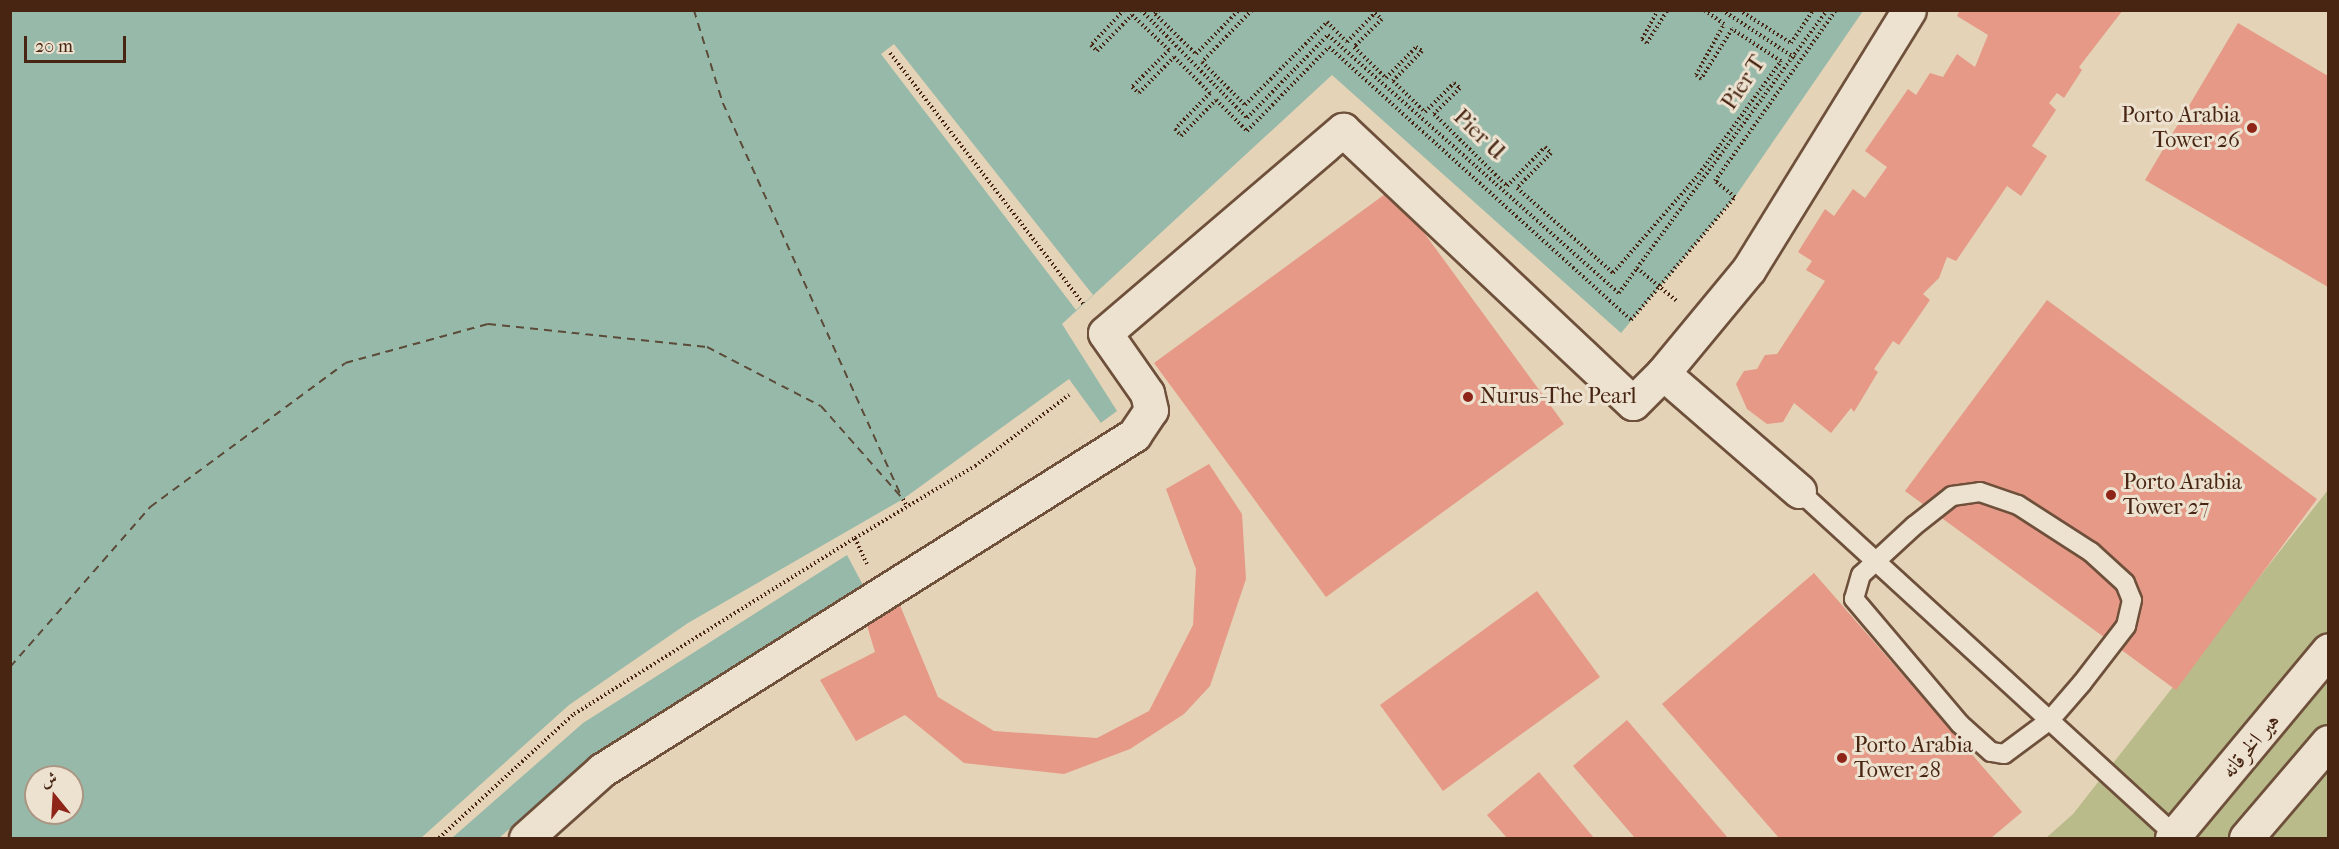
<!DOCTYPE html>
<meta charset="utf-8">
<style>
body{margin:0}
#map{position:relative;width:2339px;height:849px;overflow:hidden;background:#e4d3b7;font-family:"IM FELL French Canon",Amiri,serif}
div>[style]{position:absolute}
.green>*{inset:0;background:#babb8a}
.water>*{inset:0;background:#97b9a9}
.pier>*{inset:0;background:#e4d3b7}
.ferry>*{height:1.5px;margin-top:-0.75px;transform-origin:0;background:repeating-linear-gradient(90deg,#5b4a38 0 8px,transparent 0 14px)}
.building>*{inset:0;background:#e59986}
.path>*{height:4px;margin-top:-2px;transform-origin:0;background:repeating-linear-gradient(90deg,#472512 0 1.5px,transparent 0 4.5px)}
.roads{filter:drop-shadow(2px 0 #6e503b) drop-shadow(-2px 0 #6e503b) drop-shadow(0 2px #6e503b) drop-shadow(0 -2px #6e503b)}
.lane>*{height:18px;margin:-9px;padding:0 9px;transform-origin:9px;border-radius:9px;background:#ede2d0}
.street>*{height:33px;margin:-16.5px;padding:0 16.5px;transform-origin:16.5px;border-radius:16.5px;background:#ede2d0}
.dots>*{width:16px;height:16px;translate:-50% -50%;box-sizing:border-box;border:3px solid #ede2d0;border-radius:50%}
span{translate:-50% -50%;white-space:nowrap;text-align:center;line-height:1.15;-webkit-text-stroke:6px #ede2d0;paint-order:stroke}
.street-label{font-size:22px;color:#472512}
.poi-label{font-size:22px;color:#472512}
.right{translate:-100% -50%;text-align:right}
.left{translate:0 -50%;text-align:left}
.frame{position:absolute;inset:0;border:12px solid #472512;pointer-events:none}
.north{position:absolute;left:24px;top:765px;width:60px;height:60px;box-sizing:border-box;background:#ede2d0;border:2px solid #ab9684;border-radius:50%;rotate:342deg;font-size:16px;font-weight:700;line-height:24px;text-align:center;color:#472512}
.north::after{content:'';display:block;margin:auto;width:21px;height:27px;background:#8f2418;clip-path:polygon(50% 0,100% 100%,50% 72%,0 100%)}
.scale{position:absolute;left:24px;top:36px;width:102px;height:27px;box-sizing:border-box;border:3px solid #472512;border-top:0;padding-left:8px;font-size:18px;line-height:21px;white-space:nowrap;color:#472512;-webkit-text-stroke:4px #ede2d0;paint-order:stroke}
</style>
<div id="map">
<div class="green">
<i style="clip-path:polygon(2328px 490px,2328px 838px,2046px 838px,2073px 814px)"></i>
</div>
<div class="water">
<i style="clip-path:polygon(evenodd,10px 11px,1863px 11px,1735px 197px,1621px 333px,1332px 75px,1062px 324px,1117px 411px,942px 539px,589px 760px,499px 838px,11px 838px,10px 11px,36px 777px,72px 777px,72px 813px,36px 813px,36px 777px)"></i>
</div>
<div class="pier">
<i style="clip-path:polygon(894px 44px,1093px 295px,1076px 310px,881px 54px)"></i>
<i style="clip-path:polygon(1069px 379px,1101px 423px,942px 539px,864px 587px,847px 555px,583px 723px,452px 838px,421px 838px,569px 705px,688px 623px,903px 499px)"></i>
</div>
<div class="ferry">
<i style="left:694px;top:10px;width:97px;rotate:72.7deg"></i>
<i style="left:723px;top:103px;width:433px;rotate:65.6deg"></i>
<i style="left:10px;top:667px;width:213px;rotate:-48.8deg"></i>
<i style="left:150px;top:507px;width:242px;rotate:-36.4deg"></i>
<i style="left:345px;top:363px;width:148px;rotate:-15.3deg"></i>
<i style="left:488px;top:324px;width:220px;rotate:6deg"></i>
<i style="left:707px;top:347px;width:128px;rotate:27.4deg"></i>
<i style="left:821px;top:406px;width:124px;rotate:48.6deg"></i>
</div>
<div class="building">
<i style="clip-path:polygon(1960px 10px,2123px 10px,2079px 67px,2082px 70px,2064px 98px,2057px 93px,2049px 103px,2056px 110px,2032px 146px,2047px 156px,2021px 196px,2007px 186px,1956px 261px,1947px 257px,1939px 278px,1923px 294px,1930px 300px,1899px 345px,1893px 341px,1874px 369px,1878px 372px,1854px 412px,1851px 408px,1831px 433px,1794px 403px,1783px 422px,1767px 424px,1747px 409px,1736px 384px,1744px 371px,1757px 369px,1765px 355px,1777px 354px,1825px 281px,1806px 270px,1812px 261px,1798px 252px,1825px 209px,1834px 216px,1853px 189px,1865px 198px,1887px 167px,1865px 151px,1908px 89px,1916px 95px,1930px 73px,1943px 77px,1957px 54px,1975px 67px,1988px 35px,1957px 16px)"></i>
<i style="clip-path:polygon(2238px 23px,2328px 76px,2328px 287px,2145px 180px)"></i>
<i style="clip-path:polygon(1392px 189px,1564px 424px,1326px 597px,1154px 363px)"></i>
<i style="clip-path:polygon(2047px 300px,2317px 499px,2176px 690px,1905px 491px)"></i>
<i style="clip-path:polygon(1209px 464px,1242px 514px,1246px 579px,1210px 686px,1184px 714px,1130px 749px,1064px 774px,964px 763px,905px 715px,856px 741px,820px 680px,875px 652px,862px 609px,897px 598px,938px 697px,994px 731px,1097px 738px,1149px 711px,1193px 625px,1196px 569px,1166px 489px)"></i>
<i style="clip-path:polygon(1814px 573px,2022px 812px,1991px 838px,1779px 838px,1662px 704px)"></i>
<i style="clip-path:polygon(1537px 591px,1600px 677px,1443px 791px,1380px 705px)"></i>
<i style="clip-path:polygon(1627px 720px,1728px 838px,1635px 838px,1573px 766px)"></i>
<i style="clip-path:polygon(1539px 772px,1594px 838px,1507px 838px,1487px 815px)"></i>
</div>
<div class="path">
<i style="left:1124px;top:10px;width:48px;rotate:133.3deg"></i>
<i style="left:1091px;top:45px;width:8px;rotate:45deg"></i>
<i style="left:1097px;top:51px;width:50px;rotate:-45.8deg"></i>
<i style="left:1132px;top:15px;width:51px;rotate:43.4deg"></i>
<i style="left:1169px;top:50px;width:52px;rotate:135deg"></i>
<i style="left:1132px;top:87px;width:9px;rotate:41deg"></i>
<i style="left:1139px;top:93px;width:50px;rotate:-45.8deg"></i>
<i style="left:1174px;top:57px;width:51px;rotate:45deg"></i>
<i style="left:1210px;top:93px;width:50px;rotate:134.2deg"></i>
<i style="left:1175px;top:129px;width:9px;rotate:49deg"></i>
<i style="left:1181px;top:136px;width:50px;rotate:-45.8deg"></i>
<i style="left:1216px;top:100px;width:44px;rotate:45deg"></i>
<i style="left:1247px;top:131px;width:117px;rotate:-45.7deg"></i>
<i style="left:1329px;top:47px;width:407px;rotate:42.1deg"></i>
<i style="left:1631px;top:320px;width:161px;rotate:-49.8deg"></i>
<i style="left:1735px;top:197px;width:26px;rotate:-141deg"></i>
<i style="left:1715px;top:181px;width:209px;rotate:-54.7deg"></i>
<i style="left:1141px;top:10px;width:151px;rotate:45.5deg"></i>
<i style="left:1247px;top:118px;width:116px;rotate:-45.7deg"></i>
<i style="left:1328px;top:35px;width:389px;rotate:41.6deg"></i>
<i style="left:1619px;top:293px;width:31px;rotate:-54deg"></i>
<i style="left:1637px;top:268px;width:53px;rotate:39.7deg"></i>
<i style="left:1159px;top:10px;width:6px;rotate:135deg"></i>
<i style="left:1155px;top:14px;width:57px;rotate:44.3deg"></i>
<i style="left:1196px;top:54px;width:62px;rotate:-45.7deg"></i>
<i style="left:1252px;top:10px;width:72px;rotate:133.9deg"></i>
<i style="left:1202px;top:62px;width:61px;rotate:45deg"></i>
<i style="left:1245px;top:105px;width:117px;rotate:-45.3deg"></i>
<i style="left:1327px;top:22px;width:28px;rotate:45deg"></i>
<i style="left:1347px;top:42px;width:40px;rotate:-46deg"></i>
<i style="left:1375px;top:13px;width:9px;rotate:41deg"></i>
<i style="left:1382px;top:19px;width:40px;rotate:135deg"></i>
<i style="left:1354px;top:47px;width:45px;rotate:44.1deg"></i>
<i style="left:1386px;top:78px;width:43px;rotate:-45.9deg"></i>
<i style="left:1416px;top:47px;width:7px;rotate:34deg"></i>
<i style="left:1422px;top:51px;width:42px;rotate:134deg"></i>
<i style="left:1393px;top:81px;width:45px;rotate:44.1deg"></i>
<i style="left:1425px;top:112px;width:41px;rotate:-45deg"></i>
<i style="left:1454px;top:83px;width:8px;rotate:40deg"></i>
<i style="left:1460px;top:88px;width:37px;rotate:135deg"></i>
<i style="left:1434px;top:114px;width:103px;rotate:44.6deg"></i>
<i style="left:1507px;top:186px;width:54px;rotate:-45.7deg"></i>
<i style="left:1545px;top:147px;width:8px;rotate:45deg"></i>
<i style="left:1551px;top:153px;width:49px;rotate:134.2deg"></i>
<i style="left:1517px;top:188px;width:128px;rotate:41.5deg"></i>
<i style="left:1613px;top:273px;width:131px;rotate:-49deg"></i>
<i style="left:1699px;top:174px;width:140px;rotate:-54deg"></i>
<i style="left:1781px;top:61px;width:59px;rotate:-146.9deg"></i>
<i style="left:1732px;top:29px;width:59px;rotate:121.8deg"></i>
<i style="left:1701px;top:79px;width:6px;rotate:-141deg"></i>
<i style="left:1696px;top:75px;width:58px;rotate:-61.2deg"></i>
<i style="left:1724px;top:24px;width:24px;rotate:-145deg"></i>
<i style="left:1658px;top:10px;width:33px;rotate:119deg"></i>
<i style="left:1642px;top:39px;width:6px;rotate:39deg"></i>
<i style="left:1647px;top:43px;width:39px;rotate:-58deg"></i>
<i style="left:1722px;top:10px;width:87px;rotate:33.3deg"></i>
<i style="left:1739px;top:10px;width:62px;rotate:32.4deg"></i>
<i style="left:1791px;top:43px;width:40px;rotate:-56deg"></i>
<i style="left:890px;top:53px;width:319px;rotate:52.4deg"></i>
<i style="left:1637px;top:268px;width:320px;rotate:-53.6deg"></i>
<i style="left:903px;top:499px;width:9px;rotate:63deg"></i>
<i style="left:867px;top:564px;width:29px;rotate:-115deg"></i>
<i style="left:855px;top:538px;width:140px;rotate:-31deg"></i>
<i style="left:975px;top:466px;width:118px;rotate:-37.1deg"></i>
<i style="left:439px;top:838px;width:183px;rotate:-42.6deg"></i>
<i style="left:574px;top:714px;width:332px;rotate:-32.1deg"></i>
</div>
<div class="roads">
<div class="lane">
<i style="left:1799px;top:491px;width:510px;rotate:42.46deg"></i>
<i style="left:1980px;top:492px;width:40px;rotate:18.9deg"></i>
<i style="left:2018px;top:505px;width:87px;rotate:32.8deg"></i>
<i style="left:2091px;top:552px;width:46px;rotate:42.4deg"></i>
<i style="left:2125px;top:583px;width:18px;rotate:68deg"></i>
<i style="left:2132px;top:600px;width:27px;rotate:103deg"></i>
<i style="left:2126px;top:626px;width:72px;rotate:127.7deg"></i>
<i style="left:2082px;top:683px;width:49px;rotate:130.9deg"></i>
<i style="left:2050px;top:720px;width:57px;rotate:143.5deg"></i>
<i style="left:2004px;top:754px;width:13px;rotate:-171deg"></i>
<i style="left:1991px;top:752px;width:42px;rotate:-137.9deg"></i>
<i style="left:1960px;top:724px;width:164px;rotate:-130.3deg"></i>
<i style="left:1854px;top:599px;width:25px;rotate:-74deg"></i>
<i style="left:1861px;top:575px;width:72px;rotate:-42.8deg"></i>
<i style="left:1914px;top:526px;width:48px;rotate:-38.3deg"></i>
<i style="left:1952px;top:496px;width:28px;rotate:-8deg"></i>
</div>
<div class="street">
<i style="left:1799px;top:491px;width:180px;rotate:-139.1deg"></i>
<i style="left:1663px;top:373px;width:135px;rotate:-50.4deg"></i>
<i style="left:1749px;top:269px;width:304px;rotate:-58.3deg"></i>
<i style="left:526px;top:838px;width:102px;rotate:-41.8deg"></i>
<i style="left:602px;top:770px;width:629px;rotate:-32.2deg"></i>
<i style="left:1134px;top:435px;width:30px;rotate:-56deg"></i>
<i style="left:1151px;top:410px;width:17px;rotate:-103deg"></i>
<i style="left:1147px;top:393px;width:73px;rotate:-125deg"></i>
<i style="left:1105px;top:333px;width:313px;rotate:-40.5deg"></i>
<i style="left:1343px;top:130px;width:398px;rotate:43.3deg"></i>
<i style="left:1633px;top:403px;width:42px;rotate:-45deg"></i>
<i style="left:2172px;top:838px;width:244px;rotate:-50.2deg"></i>
<i style="left:2246px;top:838px;width:126px;rotate:-49.5deg"></i>
</div>
</div>
<div class="dots">
<i style="left:2252px;top:128px;background:#8f2418"></i>
<i style="left:1468px;top:397px;background:#8f2418"></i>
<i style="left:2111px;top:495px;background:#8f2418"></i>
<i style="left:1842px;top:758px;background:#8f2418"></i>
</div>
<div class="street-label">
<span style="left:1744px;top:83px;rotate:-56deg">Pier T</span>
<span style="left:1479px;top:135px;rotate:44deg">Pier U</span>
<span style="left:2251px;top:746px;rotate:-50deg">هير الخرقانه</span>
</div>
<div class="poi-label">
<span class="right" style="left:2240px;top:128px">Porto Arabia<br>Tower 26</span>
<span class="left" style="left:1480px;top:397px">Nurus-The Pearl</span>
<span class="left" style="left:2123px;top:495px">Porto Arabia<br>Tower 27</span>
<span class="left" style="left:1854px;top:758px">Porto Arabia<br>Tower 28</span>
</div>
<div class="frame"></div>
<div class="north">ش</div>
<div class="scale">20 m</div>
</div>
